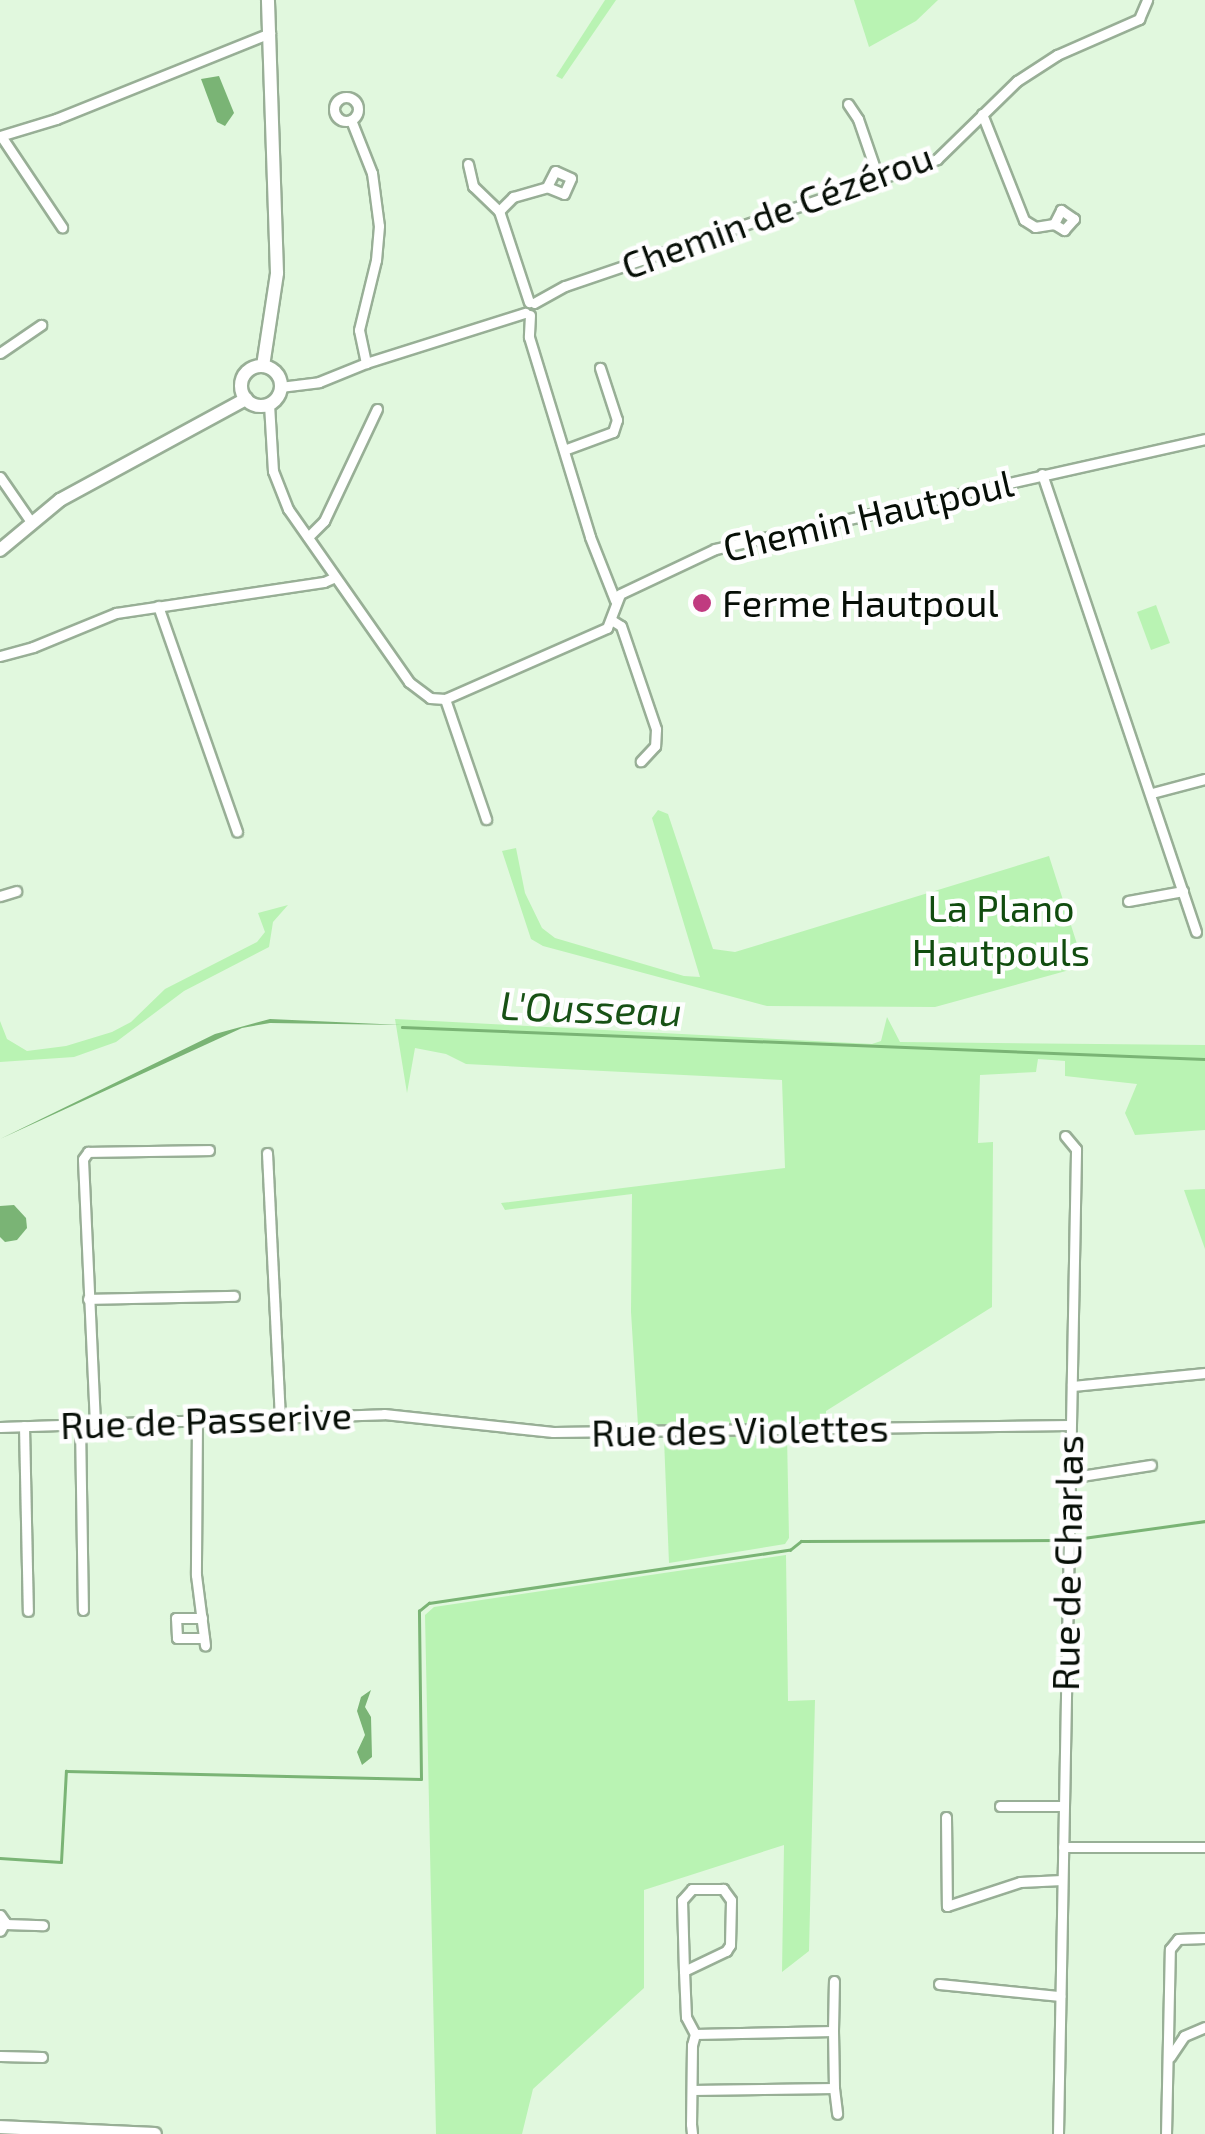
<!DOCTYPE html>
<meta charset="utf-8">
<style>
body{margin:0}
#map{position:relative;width:1205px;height:2134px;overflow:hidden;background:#e1f8de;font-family:"Exo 2",sans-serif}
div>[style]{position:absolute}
.green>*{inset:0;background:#b9f3b3}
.water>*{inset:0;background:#7ab475}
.stream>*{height:2.5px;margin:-1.25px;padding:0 1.25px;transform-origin:1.25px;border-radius:1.25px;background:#7ab475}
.roads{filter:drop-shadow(2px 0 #98af96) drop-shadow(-2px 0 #98af96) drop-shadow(0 2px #98af96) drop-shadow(0 -2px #98af96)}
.street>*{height:9px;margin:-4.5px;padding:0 4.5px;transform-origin:4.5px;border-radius:4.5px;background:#fff}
.street>.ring{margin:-4.5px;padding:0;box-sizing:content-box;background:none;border:9px solid #fff;border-radius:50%}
.secondary>*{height:12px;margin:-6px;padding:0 6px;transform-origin:6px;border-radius:6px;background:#fff}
.secondary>.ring{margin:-6px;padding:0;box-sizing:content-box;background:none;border:12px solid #fff;border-radius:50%}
.dots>*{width:28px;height:28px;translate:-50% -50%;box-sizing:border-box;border:5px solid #fefefe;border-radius:50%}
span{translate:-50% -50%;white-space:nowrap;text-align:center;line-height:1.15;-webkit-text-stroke:9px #fefefe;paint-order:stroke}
.street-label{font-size:38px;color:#060e06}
.poi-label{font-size:38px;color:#060e06}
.left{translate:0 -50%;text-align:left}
.park-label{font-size:38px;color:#114c0f}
.water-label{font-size:40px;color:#175115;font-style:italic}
</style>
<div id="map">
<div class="green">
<i style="clip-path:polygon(605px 0,616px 0,562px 79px,556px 76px)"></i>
<i style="clip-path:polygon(854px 0,938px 0,916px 21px,869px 47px)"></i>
<i style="clip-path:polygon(1156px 605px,1170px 643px,1151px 650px,1137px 612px)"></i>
<i style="clip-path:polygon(658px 810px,668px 814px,713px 949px,735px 952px,1049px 856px,1084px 966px,935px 1007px,767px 1006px,543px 946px,531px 939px,502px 851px,516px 848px,525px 893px,542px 928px,555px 938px,684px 976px,700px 977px,652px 818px)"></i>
<i style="clip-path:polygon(288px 905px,273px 922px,269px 947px,184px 991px,116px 1042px,74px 1057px,0 1062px,0 1021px,7px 1039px,27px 1051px,66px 1046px,112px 1032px,131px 1022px,165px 989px,257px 942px,265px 932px,258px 913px)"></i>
<i style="clip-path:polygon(887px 1017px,900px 1042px,1205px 1045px,1205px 1130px,1135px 1135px,1125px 1113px,1137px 1084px,1065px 1076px,1065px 1061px,1038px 1059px,1036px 1072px,980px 1075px,978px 1143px,993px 1142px,992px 1307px,826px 1411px,826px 1423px,638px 1426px,631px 1312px,632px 1194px,505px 1210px,501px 1203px,785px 1168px,782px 1080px,466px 1064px,446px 1054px,415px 1048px,407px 1093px,395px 1019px,872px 1044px,881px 1041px)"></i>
<i style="clip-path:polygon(1205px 1189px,1205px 1249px,1184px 1190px)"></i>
<i style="clip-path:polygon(787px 1435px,789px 1538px,785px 1544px,669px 1563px,664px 1439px)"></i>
<i style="clip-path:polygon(786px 1555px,788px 1701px,815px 1700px,809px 1951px,782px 1972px,784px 1845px,644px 1890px,644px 1988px,533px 2089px,522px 2134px,436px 2134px,425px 1615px,434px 1607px)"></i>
</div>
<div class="water">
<i style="clip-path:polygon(219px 76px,234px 113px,225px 126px,217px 122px,201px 79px)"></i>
<i style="clip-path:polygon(270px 1019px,402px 1025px,270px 1023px,242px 1028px,0 1139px,215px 1034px)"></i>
<i style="clip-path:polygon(14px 1205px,26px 1218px,27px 1228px,17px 1240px,5px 1242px,0 1237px,0 1206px)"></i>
<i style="clip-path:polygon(371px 1690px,365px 1707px,371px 1717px,372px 1757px,362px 1765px,357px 1752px,365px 1735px,357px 1711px,361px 1697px)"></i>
</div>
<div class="stream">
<i style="left:402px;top:1027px;width:804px;rotate:2.28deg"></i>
<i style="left:1076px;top:1539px;width:130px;rotate:-7.9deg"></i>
<i style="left:0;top:1858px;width:61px;rotate:3.8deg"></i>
<i style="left:61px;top:1862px;width:91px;rotate:-86.9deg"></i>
<i style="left:66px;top:1771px;width:355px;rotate:1.3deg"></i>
<i style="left:421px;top:1779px;width:168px;rotate:-90.7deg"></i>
<i style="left:419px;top:1611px;width:13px;rotate:-39deg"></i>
<i style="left:429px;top:1603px;width:365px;rotate:-8.4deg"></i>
<i style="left:790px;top:1550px;width:14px;rotate:-39deg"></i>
<i style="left:801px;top:1541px;width:259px;rotate:-0.2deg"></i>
</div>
<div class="roads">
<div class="street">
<i class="ring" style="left:334px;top:97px;width:15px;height:15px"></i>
<i style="left:848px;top:104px;width:18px;rotate:56deg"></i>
<i style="left:858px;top:119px;width:65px;rotate:71deg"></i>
<i style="left:982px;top:114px;width:114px;rotate:68.4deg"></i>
<i style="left:1024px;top:220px;width:13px;rotate:32deg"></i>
<i style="left:1035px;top:227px;width:19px;rotate:-9deg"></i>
<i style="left:1054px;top:224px;width:12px;rotate:31deg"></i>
<i style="left:1064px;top:230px;width:15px;rotate:-48deg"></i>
<i style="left:1074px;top:219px;width:16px;rotate:-145deg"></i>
<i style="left:1061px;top:210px;width:16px;rotate:117deg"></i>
<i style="left:351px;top:120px;width:57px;rotate:68.4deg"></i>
<i style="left:372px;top:173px;width:53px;rotate:82.5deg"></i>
<i style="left:379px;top:226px;width:34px;rotate:95deg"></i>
<i style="left:376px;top:260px;width:72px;rotate:103.7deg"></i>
<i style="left:359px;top:330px;width:34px;rotate:78deg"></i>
<i style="left:0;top:136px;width:59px;rotate:-16.9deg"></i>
<i style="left:56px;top:119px;width:231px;rotate:-21.9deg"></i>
<i style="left:1px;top:136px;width:110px;rotate:56.2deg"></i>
<i style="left:468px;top:164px;width:23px;rotate:77deg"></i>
<i style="left:473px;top:186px;width:36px;rotate:44deg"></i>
<i style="left:499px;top:211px;width:96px;rotate:71.8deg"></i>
<i style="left:499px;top:211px;width:20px;rotate:-45deg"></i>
<i style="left:513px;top:197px;width:35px;rotate:-16deg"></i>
<i style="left:547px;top:187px;width:18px;rotate:22deg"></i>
<i style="left:564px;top:194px;width:17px;rotate:-66deg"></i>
<i style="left:571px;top:178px;width:17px;rotate:-156deg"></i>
<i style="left:555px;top:171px;width:18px;rotate:117deg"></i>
<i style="left:534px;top:303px;width:35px;rotate:-29deg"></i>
<i style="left:565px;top:286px;width:393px;rotate:-18.8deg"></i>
<i style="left:937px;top:159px;width:112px;rotate:-44.3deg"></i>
<i style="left:1017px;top:81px;width:48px;rotate:-33deg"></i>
<i style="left:1057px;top:55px;width:90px;rotate:-23.7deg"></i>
<i style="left:1139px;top:19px;width:21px;rotate:-67deg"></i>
<i style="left:530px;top:315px;width:22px;rotate:93deg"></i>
<i style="left:529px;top:337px;width:209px;rotate:73deg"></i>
<i style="left:590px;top:537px;width:68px;rotate:68.4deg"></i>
<i style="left:0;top:353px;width:50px;rotate:-34.3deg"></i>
<i style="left:280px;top:387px;width:39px;rotate:-7deg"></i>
<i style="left:319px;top:382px;width:51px;rotate:-22deg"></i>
<i style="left:366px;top:363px;width:167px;rotate:-17.5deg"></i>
<i style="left:269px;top:404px;width:67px;rotate:86.6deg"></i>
<i style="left:273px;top:471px;width:41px;rotate:68.5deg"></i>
<i style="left:288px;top:509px;width:211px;rotate:55deg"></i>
<i style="left:409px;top:682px;width:26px;rotate:37deg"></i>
<i style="left:430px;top:698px;width:15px;rotate:4deg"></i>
<i style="left:445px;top:699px;width:177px;rotate:-23.7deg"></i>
<i style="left:607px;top:628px;width:36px;rotate:-69deg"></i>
<i style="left:620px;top:594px;width:105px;rotate:-25.3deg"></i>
<i style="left:715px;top:549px;width:502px;rotate:-12.65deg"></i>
<i style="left:564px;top:450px;width:52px;rotate:-20.2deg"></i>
<i style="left:613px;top:432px;width:13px;rotate:-72deg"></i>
<i style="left:617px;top:420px;width:55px;rotate:-108.1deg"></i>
<i style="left:1042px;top:474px;width:483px;rotate:71.4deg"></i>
<i style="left:0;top:477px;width:55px;rotate:55.4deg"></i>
<i style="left:308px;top:537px;width:23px;rotate:-45deg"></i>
<i style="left:324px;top:521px;width:124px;rotate:-64.7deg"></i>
<i style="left:158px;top:606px;width:239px;rotate:70.7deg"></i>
<i style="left:613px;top:621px;width:9px;rotate:32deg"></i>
<i style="left:621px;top:626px;width:109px;rotate:71.2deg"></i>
<i style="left:656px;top:729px;width:17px;rotate:93deg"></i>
<i style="left:655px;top:746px;width:21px;rotate:133deg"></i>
<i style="left:0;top:656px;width:34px;rotate:-15deg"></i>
<i style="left:33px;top:647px;width:90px;rotate:-22.3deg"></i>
<i style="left:116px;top:613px;width:210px;rotate:-8.5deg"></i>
<i style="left:324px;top:582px;width:12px;rotate:-24deg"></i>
<i style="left:445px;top:699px;width:127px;rotate:71.1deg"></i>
<i style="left:1152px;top:793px;width:55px;rotate:-14.8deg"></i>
<i style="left:0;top:896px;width:17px;rotate:-17deg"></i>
<i style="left:1128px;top:901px;width:56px;rotate:-10.3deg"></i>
<i style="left:267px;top:1153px;width:264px;rotate:87.2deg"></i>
<i style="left:88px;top:1299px;width:146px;rotate:-1.2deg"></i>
<i style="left:1072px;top:1386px;width:134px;rotate:-5.6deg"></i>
<i style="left:197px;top:1420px;width:155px;rotate:90.4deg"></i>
<i style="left:196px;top:1575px;width:71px;rotate:82.7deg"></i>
<i style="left:80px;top:1424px;width:186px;rotate:89.1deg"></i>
<i style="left:95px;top:1424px;width:265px;rotate:-92.6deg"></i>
<i style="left:83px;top:1159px;width:9px;rotate:-54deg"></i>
<i style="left:88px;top:1152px;width:121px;rotate:-0.9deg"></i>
<i style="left:24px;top:1426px;width:185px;rotate:88.8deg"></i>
<i style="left:0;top:1427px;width:384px;rotate:-1.9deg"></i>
<i style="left:384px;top:1414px;width:170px;rotate:6.1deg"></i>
<i style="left:553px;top:1432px;width:517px;rotate:-0.78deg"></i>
<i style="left:1068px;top:1478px;width:84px;rotate:-8.9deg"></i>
<i style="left:202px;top:1618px;width:26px;rotate:180deg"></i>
<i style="left:176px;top:1618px;width:20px;rotate:87deg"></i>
<i style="left:177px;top:1638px;width:27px"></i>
<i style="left:1000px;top:1806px;width:63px"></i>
<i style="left:946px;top:1817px;width:89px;rotate:89.4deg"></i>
<i style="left:947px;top:1906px;width:77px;rotate:-18.2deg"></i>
<i style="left:1020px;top:1882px;width:42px;rotate:-2.7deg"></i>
<i style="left:1063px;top:1847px;width:142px"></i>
<i style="left:0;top:1915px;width:9px;rotate:54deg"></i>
<i style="left:5px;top:1922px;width:10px;rotate:119deg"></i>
<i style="left:5px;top:1924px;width:38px;rotate:2deg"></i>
<i style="left:684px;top:1971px;width:47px;rotate:-25.5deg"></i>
<i style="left:726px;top:1951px;width:7px;rotate:-56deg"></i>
<i style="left:730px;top:1945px;width:45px;rotate:-88.7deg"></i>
<i style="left:731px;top:1900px;width:14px;rotate:-126deg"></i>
<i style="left:723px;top:1889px;width:31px;rotate:180deg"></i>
<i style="left:692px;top:1889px;width:15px;rotate:132deg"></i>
<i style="left:682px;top:1900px;width:71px;rotate:88.4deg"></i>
<i style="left:684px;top:1971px;width:46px;rotate:87.5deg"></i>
<i style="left:686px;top:2017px;width:19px;rotate:62deg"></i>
<i style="left:939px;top:1984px;width:122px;rotate:5.7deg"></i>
<i style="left:833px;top:2031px;width:50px;rotate:-88.9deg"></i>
<i style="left:0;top:2056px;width:42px;rotate:1.4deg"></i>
<i style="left:1170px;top:2057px;width:25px;rotate:-56deg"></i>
<i style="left:1184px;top:2036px;width:23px;rotate:-23deg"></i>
<i style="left:834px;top:2088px;width:26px;rotate:83deg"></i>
<i style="left:692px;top:2090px;width:142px;rotate:-0.8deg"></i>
<i style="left:834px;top:2088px;width:57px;rotate:-91deg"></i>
<i style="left:833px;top:2031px;width:138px;rotate:178.8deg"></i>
<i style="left:695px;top:2034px;width:11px;rotate:105deg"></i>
<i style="left:692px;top:2045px;width:79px;rotate:90.7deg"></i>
<i style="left:691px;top:2124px;width:10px;rotate:84deg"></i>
<i style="left:1058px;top:2134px;width:985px;rotate:-88.95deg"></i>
<i style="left:1076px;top:1149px;width:17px;rotate:-130deg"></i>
<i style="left:1166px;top:2134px;width:185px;rotate:-88.8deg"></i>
<i style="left:1170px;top:1949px;width:13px;rotate:-51deg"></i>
<i style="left:1178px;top:1939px;width:27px;rotate:-2deg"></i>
</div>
<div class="secondary">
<i style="left:263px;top:366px;width:94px;rotate:-81.4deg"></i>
<i style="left:277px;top:273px;width:273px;rotate:-91.9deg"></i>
<i class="ring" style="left:241px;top:366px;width:28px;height:28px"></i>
<i style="left:0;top:550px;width:78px;rotate:-39.8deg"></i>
<i style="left:60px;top:500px;width:212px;rotate:-28.5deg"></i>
<i style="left:0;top:2127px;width:155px;rotate:2.6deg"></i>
</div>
</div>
<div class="dots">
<i style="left:702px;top:603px;background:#c03b80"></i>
</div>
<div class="street-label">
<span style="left:777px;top:211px;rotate:-20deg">Chemin de Cézérou</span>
<span style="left:868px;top:515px;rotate:-13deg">Chemin Hautpoul</span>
<span style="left:206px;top:1420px;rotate:-2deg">Rue de Passerive</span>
<span style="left:740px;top:1430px;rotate:-1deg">Rue des Violettes</span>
<span style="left:1067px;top:1563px;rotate:-89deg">Rue de Charlas</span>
</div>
<div class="poi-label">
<span class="left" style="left:722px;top:603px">Ferme Hautpoul</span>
</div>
<div class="park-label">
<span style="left:1001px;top:930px">La Plano<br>Hautpouls</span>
</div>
<div class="water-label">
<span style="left:591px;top:1007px;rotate:2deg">L'Ousseau</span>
</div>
</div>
